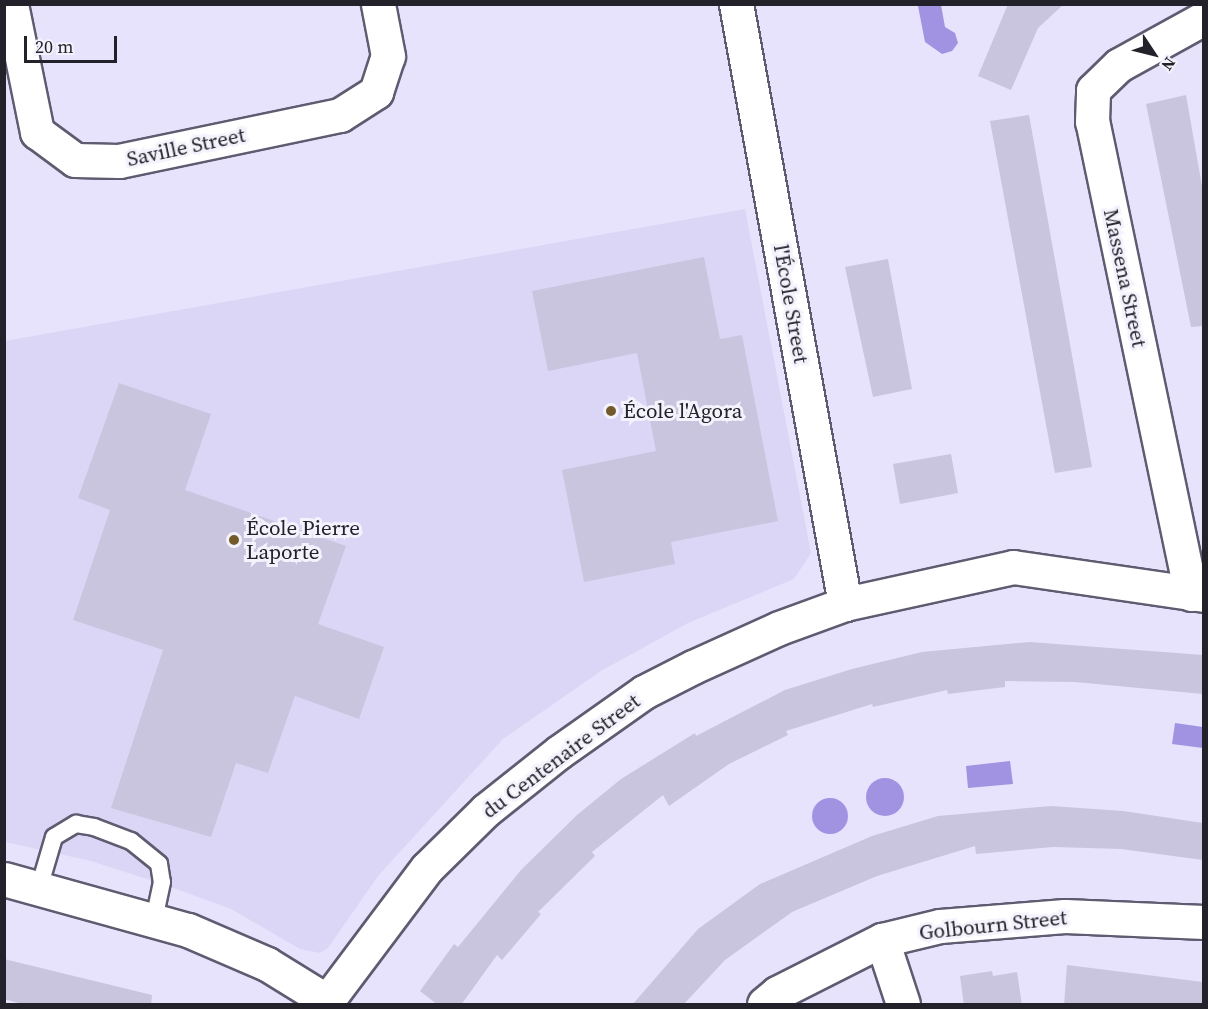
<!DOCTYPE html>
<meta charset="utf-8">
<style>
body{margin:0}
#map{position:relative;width:1208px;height:1009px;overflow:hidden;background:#e7e3fc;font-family:"Source Serif 4",serif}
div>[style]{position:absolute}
.built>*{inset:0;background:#dbd6f6}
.water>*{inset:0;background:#a292e2}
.round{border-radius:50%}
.building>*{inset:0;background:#c9c5de}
.roads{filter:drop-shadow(2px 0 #5f5b70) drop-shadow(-2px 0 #5f5b70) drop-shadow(0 2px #5f5b70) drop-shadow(0 -2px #5f5b70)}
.service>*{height:16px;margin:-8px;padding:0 8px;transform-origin:8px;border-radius:8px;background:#fff}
.minor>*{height:33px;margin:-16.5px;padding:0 16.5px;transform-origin:16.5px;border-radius:16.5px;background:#fff}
.dots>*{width:16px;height:16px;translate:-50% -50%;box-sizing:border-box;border:3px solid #f4f2fc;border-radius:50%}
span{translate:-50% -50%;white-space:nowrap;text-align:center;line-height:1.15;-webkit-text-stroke:6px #f4f2fc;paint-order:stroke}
.street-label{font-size:21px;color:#23212a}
.poi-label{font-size:21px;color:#23212a}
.left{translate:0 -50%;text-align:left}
.frame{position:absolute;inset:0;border:6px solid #23212a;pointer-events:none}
.north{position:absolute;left:1124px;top:24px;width:60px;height:60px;-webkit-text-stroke:4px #f4f2fc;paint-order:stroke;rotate:125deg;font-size:16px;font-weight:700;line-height:24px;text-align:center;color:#23212a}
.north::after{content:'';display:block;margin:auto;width:21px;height:27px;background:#23212a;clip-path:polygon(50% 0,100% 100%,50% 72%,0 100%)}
.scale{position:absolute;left:24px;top:36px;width:93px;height:27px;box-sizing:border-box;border:3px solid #23212a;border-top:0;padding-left:8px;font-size:18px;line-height:21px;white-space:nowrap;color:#23212a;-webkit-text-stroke:4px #f4f2fc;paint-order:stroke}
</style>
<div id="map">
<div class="built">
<i style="clip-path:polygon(745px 209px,811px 553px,794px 579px,688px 623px,601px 671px,503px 739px,378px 876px,328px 948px,320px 953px,300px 949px,231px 909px,165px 885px,91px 861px,5px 842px,5px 341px)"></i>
</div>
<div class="water">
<i style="clip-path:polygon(941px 5px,945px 27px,955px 33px,958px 43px,952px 51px,942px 54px,925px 42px,918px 6px)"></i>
<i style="clip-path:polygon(1175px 723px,1203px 727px,1203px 748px,1172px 744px)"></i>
<i style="clip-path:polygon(1010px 761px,1013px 784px,968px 788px,966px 766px)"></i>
<i class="round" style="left:866px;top:778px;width:38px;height:38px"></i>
<i class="round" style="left:812px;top:798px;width:36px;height:36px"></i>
</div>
<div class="building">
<i style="clip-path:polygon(1008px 4px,1064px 4px,1038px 28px,1011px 90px,978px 76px)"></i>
<i style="clip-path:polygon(1186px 95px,1203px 192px,1203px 326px,1191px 327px,1146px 104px)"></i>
<i style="clip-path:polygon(1029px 115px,1092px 467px,1055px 473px,990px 121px)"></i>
<i style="clip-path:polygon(704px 257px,720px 339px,742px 335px,778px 521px,671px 542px,675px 564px,584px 582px,562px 470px,656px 451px,637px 353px,548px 371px,532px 291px)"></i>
<i style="clip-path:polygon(888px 259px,912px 389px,873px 397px,845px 267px)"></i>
<i style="clip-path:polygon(119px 383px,211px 414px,185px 490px,346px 546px,318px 624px,384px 647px,359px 719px,295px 696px,268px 773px,236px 763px,211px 837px,111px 808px,163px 650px,73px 620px,110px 510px,78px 498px)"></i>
<i style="clip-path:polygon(951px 454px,958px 493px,900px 504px,893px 464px)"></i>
<i style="clip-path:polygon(1030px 642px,1203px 655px,1203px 694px,1075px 682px,1005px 681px,1005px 687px,948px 694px,947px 690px,873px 707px,872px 704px,786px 731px,788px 735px,729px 764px,669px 806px,663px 795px,592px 852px,595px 856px,538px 912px,541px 914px,502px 960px,497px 955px,461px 1005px,438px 1005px,420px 991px,454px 944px,458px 947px,521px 870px,577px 815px,621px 779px,695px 733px,696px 736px,785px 690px,852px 669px,922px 652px)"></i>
<i style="clip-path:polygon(1051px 806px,1123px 811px,1203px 823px,1203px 860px,1121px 849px,1053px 847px,976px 854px,975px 846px,877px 876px,792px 912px,725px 960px,683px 1005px,632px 1005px,698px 929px,760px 884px,872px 836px,938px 816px)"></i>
<i style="clip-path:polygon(4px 959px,152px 995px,151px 1005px,26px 1005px,4px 999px)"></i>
<i style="clip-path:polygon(1067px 965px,1203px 982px,1203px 1005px,1064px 1005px)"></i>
<i style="clip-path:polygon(992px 971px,993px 976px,1017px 972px,1022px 1005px,964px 1005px,960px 976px)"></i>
</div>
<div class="roads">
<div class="service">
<i style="left:39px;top:888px;width:53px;rotate:-73.6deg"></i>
<i style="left:54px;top:837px;width:26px;rotate:-31deg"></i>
<i style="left:76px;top:824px;width:18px;rotate:9deg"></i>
<i style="left:94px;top:827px;width:40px;rotate:21deg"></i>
<i style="left:131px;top:841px;width:36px;rotate:39deg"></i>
<i style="left:159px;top:864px;width:18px;rotate:81deg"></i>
<i style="left:162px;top:882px;width:40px;rotate:102deg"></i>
</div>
<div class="minor">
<i style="left:11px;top:4px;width:131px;rotate:78.5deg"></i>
<i style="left:37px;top:132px;width:47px;rotate:36.4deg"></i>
<i style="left:75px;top:160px;width:44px;rotate:1.3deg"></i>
<i style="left:119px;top:161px;width:226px;rotate:-11.8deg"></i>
<i style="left:340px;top:115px;width:43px;rotate:-32.6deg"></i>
<i style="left:376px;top:92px;width:38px;rotate:-72deg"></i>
<i style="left:388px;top:56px;width:53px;rotate:-100.9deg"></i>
<i style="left:736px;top:4px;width:610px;rotate:79.7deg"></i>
<i style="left:1191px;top:594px;width:482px;rotate:-101.8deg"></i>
<i style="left:1092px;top:122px;width:32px;rotate:-88deg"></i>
<i style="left:1093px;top:90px;width:36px;rotate:-44deg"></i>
<i style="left:1119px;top:65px;width:97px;rotate:-28.9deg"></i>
<i style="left:4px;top:879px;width:191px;rotate:15.5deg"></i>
<i style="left:188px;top:930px;width:86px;rotate:23.3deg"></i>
<i style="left:267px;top:964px;width:70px;rotate:31.7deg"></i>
<i style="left:327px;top:1001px;width:166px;rotate:-53.1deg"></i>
<i style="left:427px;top:868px;width:83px;rotate:-44.5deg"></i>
<i style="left:486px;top:810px;width:93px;rotate:-38.5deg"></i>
<i style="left:559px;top:752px;width:104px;rotate:-35.2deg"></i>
<i style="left:644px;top:692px;width:55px;rotate:-27deg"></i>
<i style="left:693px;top:667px;width:94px;rotate:-24.4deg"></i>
<i style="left:779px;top:628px;width:70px;rotate:-20deg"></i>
<i style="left:845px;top:604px;width:172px;rotate:-12.4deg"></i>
<i style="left:1013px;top:567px;width:193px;rotate:8.3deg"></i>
<i style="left:882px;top:940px;width:67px;rotate:71.8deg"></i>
<i style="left:764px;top:1004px;width:17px;rotate:-40deg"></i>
<i style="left:777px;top:993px;width:118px;rotate:-26.8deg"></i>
<i style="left:882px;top:940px;width:60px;rotate:-13.6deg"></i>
<i style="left:940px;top:926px;width:125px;rotate:-4.6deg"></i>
<i style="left:1065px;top:916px;width:139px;rotate:2.5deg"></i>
</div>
</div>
<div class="dots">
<i style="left:611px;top:411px;background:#725a2a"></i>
<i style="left:234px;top:540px;background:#725a2a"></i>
</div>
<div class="street-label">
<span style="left:186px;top:147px;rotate:-12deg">Saville Street</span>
<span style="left:1125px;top:278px;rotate:78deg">Massena Street</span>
<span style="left:791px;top:304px;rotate:80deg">l'École Street</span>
<span style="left:561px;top:756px;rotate:-37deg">du Centenaire Street</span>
<span style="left:993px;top:925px;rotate:-6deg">Golbourn Street</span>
</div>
<div class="poi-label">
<span class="left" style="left:623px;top:411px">École l'Agora</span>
<span class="left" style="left:246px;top:540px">École Pierre<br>Laporte</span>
</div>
<div class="frame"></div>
<div class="north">N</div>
<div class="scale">20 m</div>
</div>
